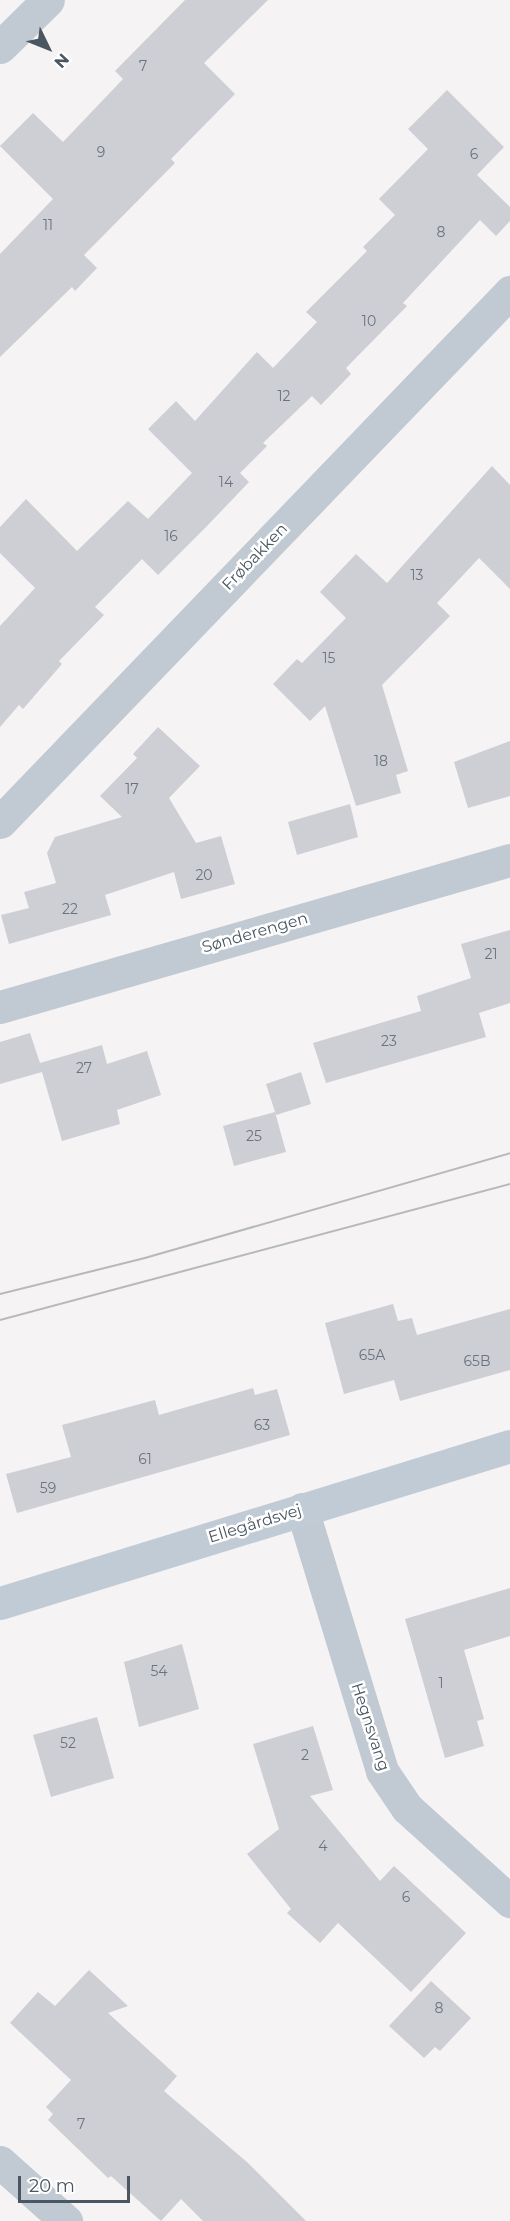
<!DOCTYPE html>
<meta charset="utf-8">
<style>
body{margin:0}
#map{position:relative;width:510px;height:2221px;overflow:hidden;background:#f5f3f3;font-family:Montserrat,sans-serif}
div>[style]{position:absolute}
.building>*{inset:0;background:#cdcfd5}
.street>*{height:33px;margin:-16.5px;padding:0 16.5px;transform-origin:16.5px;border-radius:16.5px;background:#c1cad2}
.secondary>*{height:33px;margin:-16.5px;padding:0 16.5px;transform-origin:16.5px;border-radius:16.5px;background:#c1cbd6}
.tram>*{height:1.5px;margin:-0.75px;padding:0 0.75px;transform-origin:0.75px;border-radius:0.75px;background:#b5b8bd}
span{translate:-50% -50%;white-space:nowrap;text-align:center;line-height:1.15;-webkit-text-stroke:5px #fff;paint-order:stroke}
.number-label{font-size:14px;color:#6b747e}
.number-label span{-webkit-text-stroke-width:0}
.street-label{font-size:16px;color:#4a5661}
.north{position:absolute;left:18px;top:18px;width:60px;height:60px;-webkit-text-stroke:4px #fff;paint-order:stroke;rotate:133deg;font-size:16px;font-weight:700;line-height:24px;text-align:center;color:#4a5661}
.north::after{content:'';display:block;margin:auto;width:21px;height:27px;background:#4a5661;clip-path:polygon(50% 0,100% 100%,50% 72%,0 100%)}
.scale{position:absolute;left:18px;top:2176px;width:112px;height:27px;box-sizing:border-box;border:3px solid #4a5661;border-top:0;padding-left:8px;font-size:18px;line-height:21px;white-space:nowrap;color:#4a5661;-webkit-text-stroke:4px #fff;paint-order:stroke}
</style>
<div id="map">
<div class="building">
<i style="clip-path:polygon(185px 0,268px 0,204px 63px,235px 94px,171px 159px,175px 163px,84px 255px,97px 268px,75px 291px,72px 287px,0 357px,0 254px,53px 199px,0 146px,33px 113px,63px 142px,123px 79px,115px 71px)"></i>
<i style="clip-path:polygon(447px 90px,504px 147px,477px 175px,510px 207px,510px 221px,496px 236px,480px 220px,403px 303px,407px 306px,346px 368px,351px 374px,321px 405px,312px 396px,263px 443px,267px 446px,240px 473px,249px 482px,208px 525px,158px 575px,142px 559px,95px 607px,104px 615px,59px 661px,62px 664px,23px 709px,19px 705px,0 727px,0 626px,35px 588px,0 553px,0 527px,26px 499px,77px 551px,128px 501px,148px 519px,192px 473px,148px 429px,176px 401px,195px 421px,257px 352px,273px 368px,317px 322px,306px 312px,367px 251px,363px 247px,395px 215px,379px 199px,428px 149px,408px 129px)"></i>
<i style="clip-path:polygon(492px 466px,510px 485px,510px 589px,479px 558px,437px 603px,450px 616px,382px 685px,408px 771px,396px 775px,401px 793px,356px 806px,325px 706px,310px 721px,273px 684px,297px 659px,302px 663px,346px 618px,320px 592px,356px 554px,387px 583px)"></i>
<i style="clip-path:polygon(158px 727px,200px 766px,169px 798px,196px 843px,221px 836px,235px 884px,181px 899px,174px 872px,105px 895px,111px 915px,9px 944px,1px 915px,29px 908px,24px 892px,56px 883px,47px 853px,55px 837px,122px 817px,100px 796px,137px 758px,133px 754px)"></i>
<i style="clip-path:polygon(510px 741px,510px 796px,468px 808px,454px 762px)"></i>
<i style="clip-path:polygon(350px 804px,358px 837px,297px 855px,288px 822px)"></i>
<i style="clip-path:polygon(510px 930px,510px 1003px,479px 1013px,486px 1037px,326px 1083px,313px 1043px,421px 1011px,417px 996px,471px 978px,461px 944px)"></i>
<i style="clip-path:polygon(30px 1033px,40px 1063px,102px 1045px,107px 1064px,147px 1051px,161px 1095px,117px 1110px,120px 1124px,62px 1141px,42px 1072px,0 1084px,0 1042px)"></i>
<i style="clip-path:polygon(301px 1072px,311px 1104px,276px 1115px,266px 1084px)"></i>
<i style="clip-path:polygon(275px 1112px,286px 1152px,234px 1166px,223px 1126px)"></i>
<i style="clip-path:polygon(393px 1304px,398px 1321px,412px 1318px,417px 1335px,510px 1309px,510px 1370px,400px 1401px,394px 1380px,344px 1394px,325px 1323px)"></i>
<i style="clip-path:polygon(253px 1388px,255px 1395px,277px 1389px,290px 1435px,17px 1513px,6px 1474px,71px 1457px,62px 1425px,155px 1400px,159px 1415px)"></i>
<i style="clip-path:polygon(510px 1588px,510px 1636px,464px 1650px,484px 1719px,477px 1721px,484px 1746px,445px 1758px,405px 1619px)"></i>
<i style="clip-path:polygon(182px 1644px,199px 1709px,139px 1727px,124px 1662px)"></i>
<i style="clip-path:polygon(97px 1717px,114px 1778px,51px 1797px,33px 1735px)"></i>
<i style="clip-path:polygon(313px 1726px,333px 1790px,310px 1796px,380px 1881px,394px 1866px,466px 1933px,411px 1992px,338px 1923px,320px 1943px,287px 1913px,291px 1909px,247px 1854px,279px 1829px,253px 1744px)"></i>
<i style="clip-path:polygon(89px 1970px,128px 2006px,108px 2013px,177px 2076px,164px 2091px,248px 2163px,306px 2221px,203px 2221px,181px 2199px,161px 2221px,111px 2176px,108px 2178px,48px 2120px,53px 2114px,46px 2107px,71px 2080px,10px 2023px,38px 1992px,55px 2006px)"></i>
<i style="clip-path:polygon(431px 1981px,471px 2018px,440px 2051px,435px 2047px,424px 2058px,389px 2026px)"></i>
</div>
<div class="street">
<i style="left:0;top:47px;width:67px;rotate:-44.4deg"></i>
<i style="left:0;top:822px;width:736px;rotate:-46.1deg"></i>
<i style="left:0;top:1007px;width:531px;rotate:-16.08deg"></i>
<i style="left:302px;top:1509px;width:274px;rotate:73deg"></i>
<i style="left:382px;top:1771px;width:45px;rotate:56deg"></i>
<i style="left:407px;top:1808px;width:139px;rotate:42.1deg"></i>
<i style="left:0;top:2162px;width:89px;rotate:41.8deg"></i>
</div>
<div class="secondary">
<i style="left:0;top:1603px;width:534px;rotate:-17.11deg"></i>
</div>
<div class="tram">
<i style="left:0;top:1294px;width:149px;rotate:-13.9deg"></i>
<i style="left:145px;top:1258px;width:380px;rotate:-16deg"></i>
<i style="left:0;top:1320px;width:528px;rotate:-14.93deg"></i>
</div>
<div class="number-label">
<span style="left:143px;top:66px">7</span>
<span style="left:101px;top:152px">9</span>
<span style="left:474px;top:154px">6</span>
<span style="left:48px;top:225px">11</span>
<span style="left:441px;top:232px">8</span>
<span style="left:369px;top:321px">10</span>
<span style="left:284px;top:396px">12</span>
<span style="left:226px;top:482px">14</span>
<span style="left:171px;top:536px">16</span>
<span style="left:417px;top:575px">13</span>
<span style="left:329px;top:658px">15</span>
<span style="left:381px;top:761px">18</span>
<span style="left:132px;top:789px">17</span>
<span style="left:204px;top:875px">20</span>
<span style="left:70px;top:909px">22</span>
<span style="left:491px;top:954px">21</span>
<span style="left:389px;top:1041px">23</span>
<span style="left:84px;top:1068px">27</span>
<span style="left:254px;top:1136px">25</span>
<span style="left:372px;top:1355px">65A</span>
<span style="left:477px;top:1361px">65B</span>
<span style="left:262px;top:1425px">63</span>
<span style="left:145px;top:1459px">61</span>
<span style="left:48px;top:1488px">59</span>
<span style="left:159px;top:1671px">54</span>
<span style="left:441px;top:1683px">1</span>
<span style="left:68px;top:1743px">52</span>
<span style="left:305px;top:1755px">2</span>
<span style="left:323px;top:1846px">4</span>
<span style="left:406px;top:1897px">6</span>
<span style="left:439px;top:2008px">8</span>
<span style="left:81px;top:2124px">7</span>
</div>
<div class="street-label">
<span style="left:255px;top:557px;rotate:-46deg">Frøbakken</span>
<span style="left:255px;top:933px;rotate:-16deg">Sønderengen</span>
<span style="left:255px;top:1524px;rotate:-17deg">Ellegårdsvej</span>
<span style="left:370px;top:1727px;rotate:72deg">Hegnsvang</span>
</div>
<div class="north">N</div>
<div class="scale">20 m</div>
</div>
